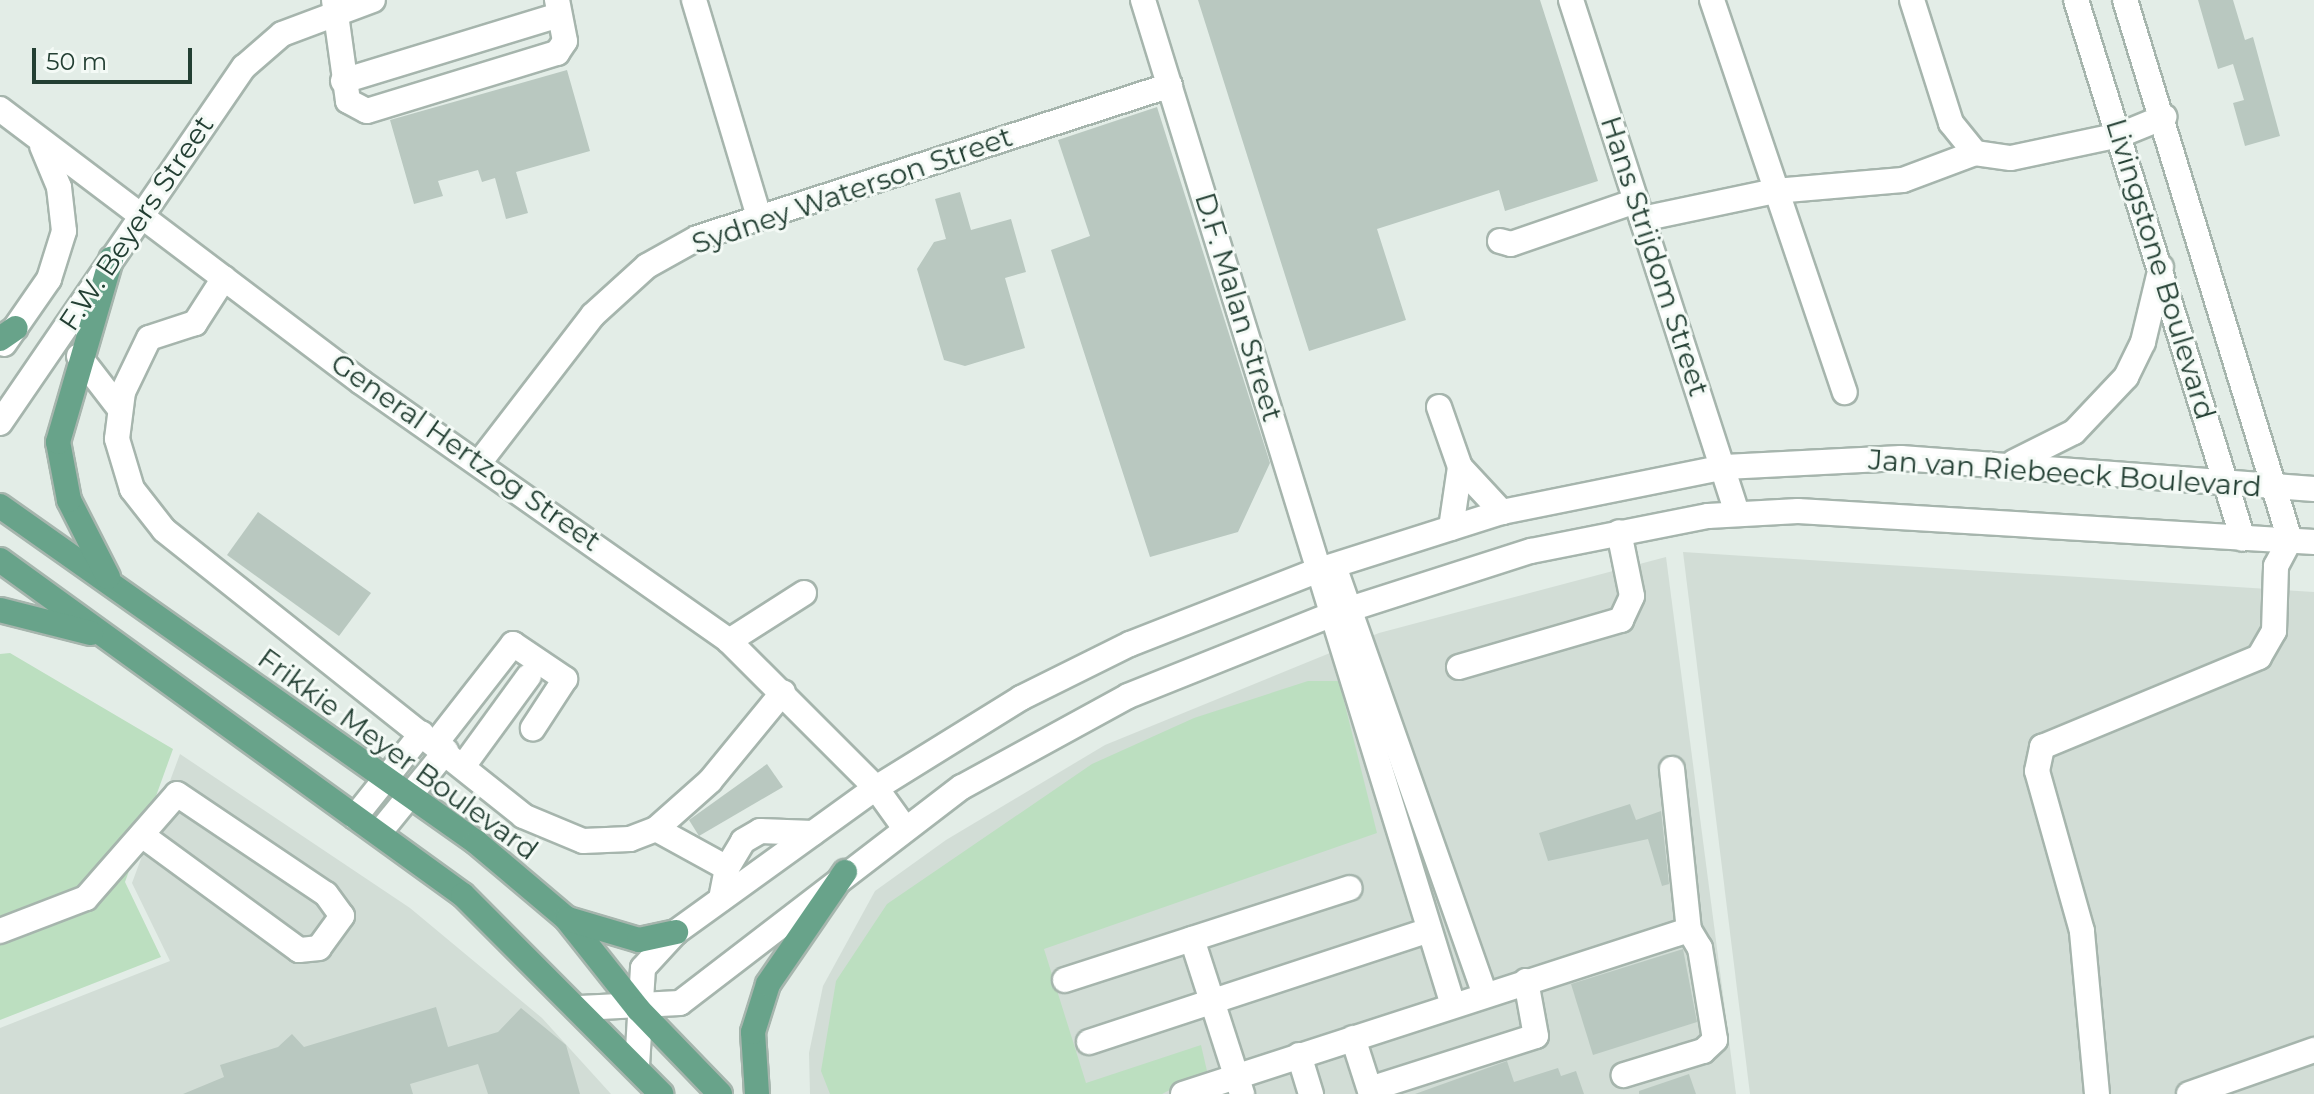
<!DOCTYPE html>
<style>
body{margin:0}
#map{position:relative;width:2314px;height:1094px;overflow:hidden;background:#e3ede7;font-family:Montserrat,sans-serif}
div>[style]{position:absolute}
.built>*{inset:0;background:#d2ddd6}
.green>*{inset:0;background:#bcdfc0}
.building>*{inset:0;background:#b9c8c0}
.roads{filter:drop-shadow(2px 0 #a6b5ad) drop-shadow(-2px 0 #a6b5ad) drop-shadow(0 2px #a6b5ad) drop-shadow(0 -2px #a6b5ad)}
.minor>*{height:24px;margin:-12px;padding:0 12px;transform-origin:12px;border-radius:12px;background:#fff}
.major>*{height:24px;margin:-12px;padding:0 12px;transform-origin:12px;border-radius:12px;background:#68a38a}
span{translate:-50% -50%;white-space:nowrap;text-align:center;line-height:1.15;-webkit-text-stroke:6px #f4faf6;paint-order:stroke}
.street-label{font-size:28px;color:#233f33}
.scale{position:absolute;left:32px;top:48px;width:160px;height:36px;box-sizing:border-box;border:4px solid #233f33;border-top:0;padding-left:10px;font-size:24px;line-height:28px;white-space:nowrap;color:#233f33;-webkit-text-stroke:6px #f4faf6;paint-order:stroke}
</style>
<div id="map">
<div class="built">
<i style="clip-path:polygon(1683px 552px,2314px 592px,2314px 1094px,1750px 1094px)"></i>
<i style="clip-path:polygon(1666px 557px,1736px 1094px,810px 1094px,809px 1053px,823px 986px,875px 891px,946px 840px,1105px 745px,1379px 633px)"></i>
<i style="clip-path:polygon(180px 754px,410px 908px,542px 1018px,611px 1094px,0 1094px,0 1028px,170px 961px,132px 883px)"></i>
</div>
<div class="green">
<i style="clip-path:polygon(10px 653px,173px 749px,125px 882px,161px 957px,0 1020px,0 654px)"></i>
<i style="clip-path:polygon(1308px 681px,1339px 681px,1377px 833px,1044px 949px,1086px 1083px,1201px 1045px,1207px 1071px,1162px 1094px,830px 1094px,821px 1071px,836px 981px,887px 904px,1092px 764px,1194px 718px)"></i>
</div>
<div class="building">
<i style="clip-path:polygon(1198px 0,1540px 0,1598px 181px,1505px 211px,1499px 190px,1377px 229px,1406px 320px,1309px 351px)"></i>
<i style="clip-path:polygon(2198px 0,2233px 0,2245px 40px,2253px 37px,2280px 136px,2245px 146px,2233px 103px,2244px 100px,2233px 64px,2218px 69px)"></i>
<i style="clip-path:polygon(567px 70px,590px 151px,516px 172px,528px 213px,506px 219px,495px 178px,482px 182px,478px 170px,438px 181px,443px 196px,414px 204px,390px 120px)"></i>
<i style="clip-path:polygon(1157px 107px,1270px 463px,1238px 532px,1150px 557px,1051px 250px,1090px 236px,1058px 140px)"></i>
<i style="clip-path:polygon(960px 192px,971px 230px,1011px 219px,1026px 272px,1005px 278px,1025px 348px,965px 366px,944px 360px,917px 269px,934px 242px,946px 239px,935px 199px)"></i>
<i style="clip-path:polygon(258px 512px,371px 593px,339px 636px,227px 555px)"></i>
<i style="clip-path:polygon(767px 764px,783px 787px,699px 836px,689px 820px)"></i>
<i style="clip-path:polygon(1630px 804px,1636px 820px,1661px 811px,1669px 884px,1662px 886px,1648px 839px,1548px 861px,1539px 833px)"></i>
<i style="clip-path:polygon(1683px 949px,1697px 1022px,1593px 1055px,1571px 984px)"></i>
<i style="clip-path:polygon(436px 1007px,448px 1047px,498px 1032px,521px 1008px,566px 1045px,580px 1094px,488px 1094px,478px 1064px,410px 1084px,413px 1094px,183px 1094px,224px 1077px,220px 1065px,278px 1047px,292px 1034px,304px 1047px)"></i>
<i style="clip-path:polygon(1507px 1061px,1514px 1082px,1558px 1068px,1561px 1076px,1576px 1071px,1584px 1094px,1415px 1094px)"></i>
<i style="clip-path:polygon(1689px 1074px,1696px 1094px,1639px 1094px,1639px 1091px)"></i>
</div>
<div class="roads">
<div class="minor">
<i style="left:334px;top:0;width:102px;rotate:82.1deg"></i>
<i style="left:348px;top:101px;width:21px;rotate:28deg"></i>
<i style="left:367px;top:111px;width:199px;rotate:-17deg"></i>
<i style="left:557px;top:53px;width:14px;rotate:-56deg"></i>
<i style="left:565px;top:41px;width:42px;rotate:-101deg"></i>
<i style="left:694px;top:0;width:226px;rotate:73.3deg"></i>
<i style="left:1143px;top:0;width:1052px;rotate:72.86deg"></i>
<i style="left:1571px;top:0;width:539px;rotate:72.07deg"></i>
<i style="left:1712px;top:0;width:414px;rotate:71.3deg"></i>
<i style="left:1912px;top:0;width:129px;rotate:72.4deg"></i>
<i style="left:1951px;top:123px;width:38px;rotate:51deg"></i>
<i style="left:1975px;top:153px;width:36px;rotate:8deg"></i>
<i style="left:2011px;top:158px;width:111px;rotate:-11.9deg"></i>
<i style="left:2120px;top:135px;width:48px;rotate:-22.2deg"></i>
<i style="left:2076px;top:0;width:564px;rotate:72.79deg"></i>
<i style="left:343px;top:81px;width:226px;rotate:-17deg"></i>
<i style="left:0;top:109px;width:453px;rotate:37.1deg"></i>
<i style="left:361px;top:382px;width:450px;rotate:35.1deg"></i>
<i style="left:729px;top:641px;width:208px;rotate:45deg"></i>
<i style="left:876px;top:788px;width:48px;rotate:54.3deg"></i>
<i style="left:1642px;top:219px;width:136px;rotate:-11.9deg"></i>
<i style="left:1775px;top:191px;width:128px;rotate:-4.9deg"></i>
<i style="left:1903px;top:180px;width:77px;rotate:-20.6deg"></i>
<i style="left:1500px;top:241px;width:11px;rotate:15deg"></i>
<i style="left:1511px;top:244px;width:132px;rotate:-19deg"></i>
<i style="left:224px;top:278px;width:54px;rotate:122.8deg"></i>
<i style="left:195px;top:323px;width:48px;rotate:161.9deg"></i>
<i style="left:149px;top:338px;width:60px;rotate:115.7deg"></i>
<i style="left:123px;top:392px;width:47px;rotate:97.3deg"></i>
<i style="left:117px;top:439px;width:52px;rotate:73.3deg"></i>
<i style="left:132px;top:489px;width:52px;rotate:52deg"></i>
<i style="left:164px;top:530px;width:459px;rotate:38.5deg"></i>
<i style="left:523px;top:816px;width:65px;rotate:22.6deg"></i>
<i style="left:583px;top:841px;width:47px;rotate:-2.4deg"></i>
<i style="left:630px;top:839px;width:28px;rotate:-21deg"></i>
<i style="left:656px;top:829px;width:72px;rotate:-41.6deg"></i>
<i style="left:710px;top:781px;width:115px;rotate:-50.6deg"></i>
<i style="left:4px;top:344px;width:79px;rotate:-55.3deg"></i>
<i style="left:49px;top:279px;width:50px;rotate:-72.6deg"></i>
<i style="left:64px;top:231px;width:44px;rotate:-96.5deg"></i>
<i style="left:59px;top:187px;width:44px;rotate:-112.5deg"></i>
<i style="left:79px;top:356px;width:66px;rotate:52.4deg"></i>
<i style="left:1439px;top:407px;width:64px;rotate:70.7deg"></i>
<i style="left:1460px;top:467px;width:62px;rotate:47deg"></i>
<i style="left:0;top:423px;width:432px;rotate:-55.6deg"></i>
<i style="left:244px;top:67px;width:50px;rotate:-41deg"></i>
<i style="left:282px;top:34px;width:97px;rotate:-20.5deg"></i>
<i style="left:2014px;top:462px;width:67px;rotate:-26.6deg"></i>
<i style="left:2074px;top:432px;width:76px;rotate:-46.6deg"></i>
<i style="left:2126px;top:377px;width:39px;rotate:-64deg"></i>
<i style="left:2143px;top:342px;width:77px;rotate:-76.5deg"></i>
<i style="left:479px;top:463px;width:187px;rotate:-52.4deg"></i>
<i style="left:593px;top:315px;width:73px;rotate:-42.2deg"></i>
<i style="left:647px;top:266px;width:57px;rotate:-29.2deg"></i>
<i style="left:697px;top:238px;width:497px;rotate:-17.9deg"></i>
<i style="left:1451px;top:528px;width:62px;rotate:-81.6deg"></i>
<i style="left:1334px;top:566px;width:454px;rotate:70.6deg"></i>
<i style="left:729px;top:641px;width:89px;rotate:-32.6deg"></i>
<i style="left:1459px;top:667px;width:169px;rotate:-16.2deg"></i>
<i style="left:1621px;top:620px;width:26px;rotate:-65deg"></i>
<i style="left:1632px;top:596px;width:65px;rotate:-101.5deg"></i>
<i style="left:435px;top:744px;width:127px;rotate:-52deg"></i>
<i style="left:513px;top:644px;width:63px;rotate:33.9deg"></i>
<i style="left:565px;top:679px;width:59px;rotate:123.1deg"></i>
<i style="left:464px;top:765px;width:110px;rotate:-53.9deg"></i>
<i style="left:1672px;top:769px;width:162px;rotate:84deg"></i>
<i style="left:355px;top:817px;width:107px;rotate:-51.4deg"></i>
<i style="left:656px;top:829px;width:81px;rotate:28.8deg"></i>
<i style="left:379px;top:833px;width:106px;rotate:-50.7deg"></i>
<i style="left:721px;top:899px;width:32px;rotate:-79deg"></i>
<i style="left:727px;top:868px;width:31px;rotate:-59deg"></i>
<i style="left:743px;top:841px;width:20px;rotate:-30deg"></i>
<i style="left:760px;top:831px;width:53px;rotate:2.2deg"></i>
<i style="left:0;top:931px;width:92px;rotate:-21deg"></i>
<i style="left:86px;top:898px;width:138px;rotate:-48.8deg"></i>
<i style="left:177px;top:794px;width:179px;rotate:33.9deg"></i>
<i style="left:326px;top:894px;width:27px;rotate:54deg"></i>
<i style="left:342px;top:916px;width:39px;rotate:126deg"></i>
<i style="left:319px;top:948px;width:20px;rotate:174deg"></i>
<i style="left:299px;top:950px;width:195px;rotate:-143.8deg"></i>
<i style="left:1192px;top:939px;width:163px;rotate:72.1deg"></i>
<i style="left:1065px;top:980px;width:299px;rotate:-17.9deg"></i>
<i style="left:580px;top:1008px;width:100px;rotate:-2.9deg"></i>
<i style="left:680px;top:1003px;width:355px;rotate:-37.5deg"></i>
<i style="left:962px;top:787px;width:189px;rotate:-28.7deg"></i>
<i style="left:1128px;top:696px;width:215px;rotate:-21.8deg"></i>
<i style="left:1328px;top:616px;width:213px;rotate:-17.8deg"></i>
<i style="left:1531px;top:551px;width:180px;rotate:-11.2deg"></i>
<i style="left:1708px;top:516px;width:90px;rotate:-3.2deg"></i>
<i style="left:1798px;top:511px;width:517px;rotate:3.44deg"></i>
<i style="left:1353px;top:1038px;width:59px;rotate:72.2deg"></i>
<i style="left:1089px;top:1042px;width:358px;rotate:-18.2deg"></i>
<i style="left:1299px;top:1055px;width:41px;rotate:72.9deg"></i>
<i style="left:637px;top:1066px;width:98px;rotate:-86.5deg"></i>
<i style="left:643px;top:968px;width:49px;rotate:-47.5deg"></i>
<i style="left:676px;top:932px;width:246px;rotate:-35.8deg"></i>
<i style="left:876px;top:788px;width:171px;rotate:-31.8deg"></i>
<i style="left:1021px;top:698px;width:122px;rotate:-26.4deg"></i>
<i style="left:1130px;top:644px;width:200px;rotate:-21.4deg"></i>
<i style="left:1316px;top:571px;width:195px;rotate:-17.6deg"></i>
<i style="left:1502px;top:512px;width:227px;rotate:-11.4deg"></i>
<i style="left:1725px;top:467px;width:176px;rotate:-2.9deg"></i>
<i style="left:1901px;top:458px;width:414px;rotate:4.3deg"></i>
<i style="left:1370px;top:1089px;width:174px;rotate:-17.7deg"></i>
<i style="left:1536px;top:1036px;width:56px;rotate:-100.3deg"></i>
<i style="left:1183px;top:1094px;width:532px;rotate:-17.96deg"></i>
<i style="left:1689px;top:930px;width:21px;rotate:59deg"></i>
<i style="left:1700px;top:948px;width:93px;rotate:80.7deg"></i>
<i style="left:1715px;top:1040px;width:16px;rotate:137deg"></i>
<i style="left:1703px;top:1051px;width:83px;rotate:163.1deg"></i>
<i style="left:2097px;top:1094px;width:164px;rotate:-95.3deg"></i>
<i style="left:2082px;top:931px;width:166px;rotate:-105.7deg"></i>
<i style="left:2037px;top:771px;width:25px;rotate:-78deg"></i>
<i style="left:2042px;top:747px;width:235px;rotate:-22.5deg"></i>
<i style="left:2259px;top:657px;width:30px;rotate:-60deg"></i>
<i style="left:2274px;top:631px;width:65px;rotate:-88.2deg"></i>
<i style="left:2276px;top:566px;width:30px;rotate:-62deg"></i>
<i style="left:2290px;top:540px;width:565px;rotate:-106.99deg"></i>
<i style="left:2189px;top:1094px;width:133px;rotate:-19.4deg"></i>
</div>
<div class="major">
<i style="left:0;top:339px;width:19px;rotate:-35deg"></i>
<i style="left:0;top:506px;width:583px;rotate:35.22deg"></i>
<i style="left:476px;top:842px;width:118px;rotate:40.2deg"></i>
<i style="left:566px;top:918px;width:116px;rotate:51.6deg"></i>
<i style="left:638px;top:1009px;width:118px;rotate:46deg"></i>
<i style="left:0;top:560px;width:571px;rotate:35.89deg"></i>
<i style="left:463px;top:895px;width:281px;rotate:45.1deg"></i>
<i style="left:108px;top:577px;width:86px;rotate:-116.9deg"></i>
<i style="left:69px;top:500px;width:59px;rotate:-100.7deg"></i>
<i style="left:58px;top:442px;width:191px;rotate:-73.8deg"></i>
<i style="left:0;top:610px;width:94px;rotate:14.2deg"></i>
<i style="left:568px;top:919px;width:74px;rotate:16.5deg"></i>
<i style="left:639px;top:940px;width:38px;rotate:-12deg"></i>
<i style="left:757px;top:1094px;width:62px;rotate:-93.7deg"></i>
<i style="left:753px;top:1032px;width:50px;rotate:-72.6deg"></i>
<i style="left:768px;top:984px;width:136px;rotate:-55.5deg"></i>
</div>
</div>
<div class="street-label">
<span style="left:852px;top:190px;rotate:-19deg">Sydney Waterson Street</span>
<span style="left:136px;top:223px;rotate:-56deg">F.W. Beyers Street</span>
<span style="left:1655px;top:256px;rotate:72deg">Hans Strijdom Street</span>
<span style="left:2161px;top:269px;rotate:73deg">Livingstone Boulevard</span>
<span style="left:1239px;top:307px;rotate:73deg">D.F. Malan Street</span>
<span style="left:466px;top:452px;rotate:35deg">General Hertzog Street</span>
<span style="left:2065px;top:473px;rotate:4deg">Jan van Riebeeck Boulevard</span>
<span style="left:398px;top:754px;rotate:36deg">Frikkie Meyer Boulevard</span>
</div>
<div class="scale">50 m</div>
</div>
